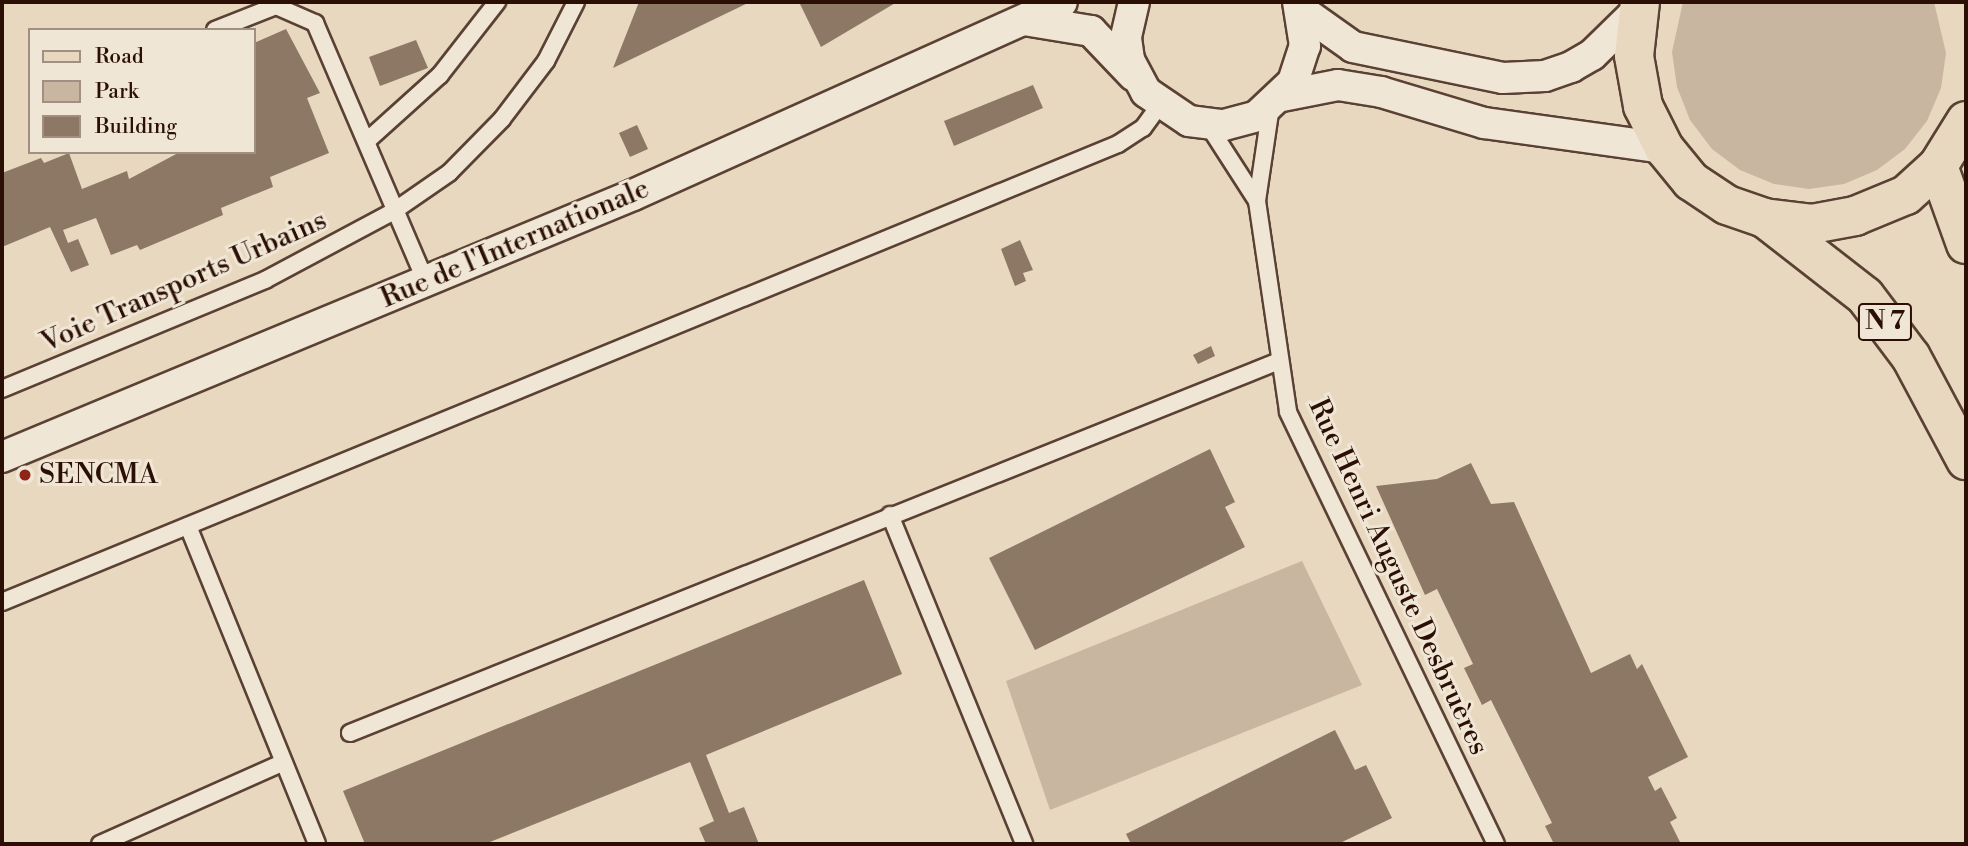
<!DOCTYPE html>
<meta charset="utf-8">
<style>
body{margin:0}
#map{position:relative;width:1968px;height:846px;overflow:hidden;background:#e8d8c0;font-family:"Libre Bodoni",serif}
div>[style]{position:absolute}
.green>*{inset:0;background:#c8b6a0}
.building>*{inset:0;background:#8d7866}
.roads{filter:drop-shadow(2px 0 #5a4133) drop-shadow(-2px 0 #5a4133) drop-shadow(0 2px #5a4133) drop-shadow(0 -2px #5a4133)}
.service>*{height:16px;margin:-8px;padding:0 8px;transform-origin:8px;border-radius:8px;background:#f0e6d6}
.minor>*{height:30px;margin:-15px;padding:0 15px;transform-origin:15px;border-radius:15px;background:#f0e6d6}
.primary>*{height:38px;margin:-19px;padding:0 19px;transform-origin:19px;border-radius:19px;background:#e8d8c0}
.dots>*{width:19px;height:19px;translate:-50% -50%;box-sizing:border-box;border:4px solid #f0e6d6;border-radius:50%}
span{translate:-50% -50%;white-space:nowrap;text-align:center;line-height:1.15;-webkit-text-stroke:6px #f0e6d6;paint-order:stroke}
.shield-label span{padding:2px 5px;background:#f0e6d6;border:2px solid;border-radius:5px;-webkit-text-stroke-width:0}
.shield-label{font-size:26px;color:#2b0f04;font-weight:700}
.street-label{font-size:28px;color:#2b0f04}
.poi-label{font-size:28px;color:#2b0f04}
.left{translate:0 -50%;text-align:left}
.frame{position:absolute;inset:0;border:4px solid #2b0f04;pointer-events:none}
.legend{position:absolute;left:28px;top:28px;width:228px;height:126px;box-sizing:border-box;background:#f0e6d6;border:2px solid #a19082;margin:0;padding:9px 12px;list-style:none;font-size:21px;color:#2b0f04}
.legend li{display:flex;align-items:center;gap:14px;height:35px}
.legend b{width:35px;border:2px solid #a19082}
</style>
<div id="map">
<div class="green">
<i style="clip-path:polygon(1683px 2px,1934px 2px,1946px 53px,1941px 88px,1927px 121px,1905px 149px,1877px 170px,1844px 184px,1809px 189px,1774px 184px,1740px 170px,1712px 149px,1690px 120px,1677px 87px,1672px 52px)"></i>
<i style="clip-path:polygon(1302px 561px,1362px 685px,1050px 810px,1006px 681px)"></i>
</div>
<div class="building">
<i style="clip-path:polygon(639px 2px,750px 2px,613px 68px)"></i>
<i style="clip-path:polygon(799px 2px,897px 2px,821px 47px)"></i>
<i style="clip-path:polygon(286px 29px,320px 93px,307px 98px,329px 153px,270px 177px,273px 187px,221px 208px,223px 215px,140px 250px,137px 245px,111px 255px,96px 218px,63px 230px,68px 243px,78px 239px,89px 265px,71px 272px,50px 227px,2px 247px,2px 173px,41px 158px,44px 163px,69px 153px,82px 189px,127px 171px,129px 179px,180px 152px,254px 152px,254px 43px)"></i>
<i style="clip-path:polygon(416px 40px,428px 68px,380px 86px,369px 57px)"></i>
<i style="clip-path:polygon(1033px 85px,1043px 108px,954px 146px,944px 121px)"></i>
<i style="clip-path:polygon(637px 125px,648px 149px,630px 157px,619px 133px)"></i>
<i style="clip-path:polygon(1020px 240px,1033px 270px,1023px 273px,1026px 281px,1015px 286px,1001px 249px)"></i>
<i style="clip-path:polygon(1211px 346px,1215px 356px,1198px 364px,1193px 355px)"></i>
<i style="clip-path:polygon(1210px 449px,1235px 502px,1225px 507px,1245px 547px,1035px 650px,989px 558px)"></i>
<i style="clip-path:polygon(1471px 463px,1491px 504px,1514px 502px,1591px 673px,1630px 654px,1637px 669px,1642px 664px,1688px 757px,1648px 777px,1655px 791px,1661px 787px,1677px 818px,1670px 822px,1681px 844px,1554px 844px,1545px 826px,1552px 823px,1491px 700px,1482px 705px,1464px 668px,1473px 664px,1437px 589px,1425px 595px,1376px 486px,1437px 479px)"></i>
<i style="clip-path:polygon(864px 580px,902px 674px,706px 755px,729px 813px,744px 807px,759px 844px,706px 844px,699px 828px,714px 821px,690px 762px,485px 844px,365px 844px,343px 791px)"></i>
<i style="clip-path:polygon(1335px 730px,1355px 770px,1366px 765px,1392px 818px,1338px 844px,1131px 844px,1126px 834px)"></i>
</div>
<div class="roads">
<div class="service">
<i style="left:215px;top:30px;width:66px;rotate:-21.5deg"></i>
<i style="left:276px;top:6px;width:43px;rotate:23.6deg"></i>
<i style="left:315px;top:23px;width:282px;rotate:66.8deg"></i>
<i style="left:1271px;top:106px;width:96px;rotate:98.4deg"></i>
<i style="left:1257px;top:201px;width:213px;rotate:81.6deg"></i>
<i style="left:1288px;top:412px;width:479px;rotate:64.3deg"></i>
<i style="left:1208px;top:125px;width:90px;rotate:57.2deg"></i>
<i style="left:369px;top:139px;width:96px;rotate:-42deg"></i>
<i style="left:440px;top:75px;width:93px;rotate:-52deg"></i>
<i style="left:2px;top:389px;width:285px;rotate:-22.5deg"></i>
<i style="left:265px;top:280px;width:146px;rotate:-28.1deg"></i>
<i style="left:394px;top:211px;width:67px;rotate:-34.6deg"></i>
<i style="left:449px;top:173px;width:76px;rotate:-45.5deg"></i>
<i style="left:502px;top:119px;width:73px;rotate:-52.8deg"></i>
<i style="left:546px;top:61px;width:66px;rotate:-63deg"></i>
<i style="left:890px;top:515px;width:355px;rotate:67.8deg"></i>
<i style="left:188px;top:526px;width:343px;rotate:67.9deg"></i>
<i style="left:2px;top:602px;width:1206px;rotate:-22.31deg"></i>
<i style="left:1118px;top:144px;width:30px;rotate:-33deg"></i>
<i style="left:1143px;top:128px;width:29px;rotate:-54deg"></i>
<i style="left:350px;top:733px;width:1001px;rotate:-21.82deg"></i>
<i style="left:100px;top:844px;width:201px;rotate:-24deg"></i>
</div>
<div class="minor">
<i style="left:1134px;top:2px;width:37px;rotate:103deg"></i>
<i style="left:1126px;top:38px;width:22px;rotate:82deg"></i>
<i style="left:1129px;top:60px;width:36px;rotate:62deg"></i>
<i style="left:1146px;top:92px;width:52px;rotate:34deg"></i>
<i style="left:1189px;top:121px;width:35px;rotate:7deg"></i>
<i style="left:1224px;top:125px;width:34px;rotate:-15deg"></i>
<i style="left:1257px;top:116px;width:50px;rotate:-43.4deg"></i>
<i style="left:1293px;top:82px;width:38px;rotate:-72deg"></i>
<i style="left:1305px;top:46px;width:45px;rotate:-99deg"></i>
<i style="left:1301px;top:10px;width:64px;rotate:35.4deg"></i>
<i style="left:1353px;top:47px;width:153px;rotate:11.7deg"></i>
<i style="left:1503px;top:78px;width:42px;rotate:-2.7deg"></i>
<i style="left:1545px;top:76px;width:28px;rotate:-19deg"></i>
<i style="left:1571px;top:67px;width:24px;rotate:-30deg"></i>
<i style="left:1592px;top:55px;width:63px;rotate:-44.4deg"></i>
<i style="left:1024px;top:20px;width:68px;rotate:9.3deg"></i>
<i style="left:1091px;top:31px;width:61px;rotate:46.3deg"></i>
<i style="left:1282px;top:96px;width:57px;rotate:-11.1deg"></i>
<i style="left:1338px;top:85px;width:44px;rotate:9.2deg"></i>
<i style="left:1381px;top:92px;width:108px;rotate:16.8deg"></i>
<i style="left:1484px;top:123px;width:182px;rotate:7.9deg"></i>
<i style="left:2px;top:457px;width:683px;rotate:-22.55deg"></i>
<i style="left:633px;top:195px;width:470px;rotate:-24.2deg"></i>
</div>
<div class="primary">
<i style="left:1640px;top:2px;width:54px;rotate:96.3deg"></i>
<i style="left:1634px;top:56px;width:51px;rotate:79.8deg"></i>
<i style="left:1643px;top:106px;width:47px;rotate:63.4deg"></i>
<i style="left:1664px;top:148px;width:43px;rotate:50.7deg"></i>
<i style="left:1691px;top:181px;width:43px;rotate:33.7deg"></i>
<i style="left:1727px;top:205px;width:39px;rotate:19deg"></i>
<i style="left:1764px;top:218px;width:48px;rotate:7.1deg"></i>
<i style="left:1812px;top:224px;width:44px;rotate:-10.5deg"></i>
<i style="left:1855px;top:216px;width:55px;rotate:-22.4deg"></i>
<i style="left:1906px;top:195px;width:43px;rotate:-42.2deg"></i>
<i style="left:1938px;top:166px;width:53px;rotate:-58.1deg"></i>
<i style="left:1938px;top:166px;width:83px;rotate:70.3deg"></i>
<i style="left:1766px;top:219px;width:125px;rotate:37.9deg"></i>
<i style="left:1865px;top:296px;width:76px;rotate:53deg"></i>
<i style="left:1911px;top:357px;width:117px;rotate:61.9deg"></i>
</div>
</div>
<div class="dots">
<i style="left:25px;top:475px;background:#8f2418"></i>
</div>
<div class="shield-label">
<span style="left:1885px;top:322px">N 7</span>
</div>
<div class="street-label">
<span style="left:515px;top:244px;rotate:-23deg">Rue de l'Internationale</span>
<span style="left:184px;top:282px;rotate:-24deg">Voie Transports Urbains</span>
<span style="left:1398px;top:577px;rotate:65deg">Rue Henri Auguste Desbruères</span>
</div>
<div class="poi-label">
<span class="left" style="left:39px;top:475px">SENCMA</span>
</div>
<div class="frame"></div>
<ul class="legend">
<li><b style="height:9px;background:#e8d8c0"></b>Road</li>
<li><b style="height:19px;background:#c8b6a0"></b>Park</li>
<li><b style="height:19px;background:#8d7866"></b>Building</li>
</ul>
</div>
